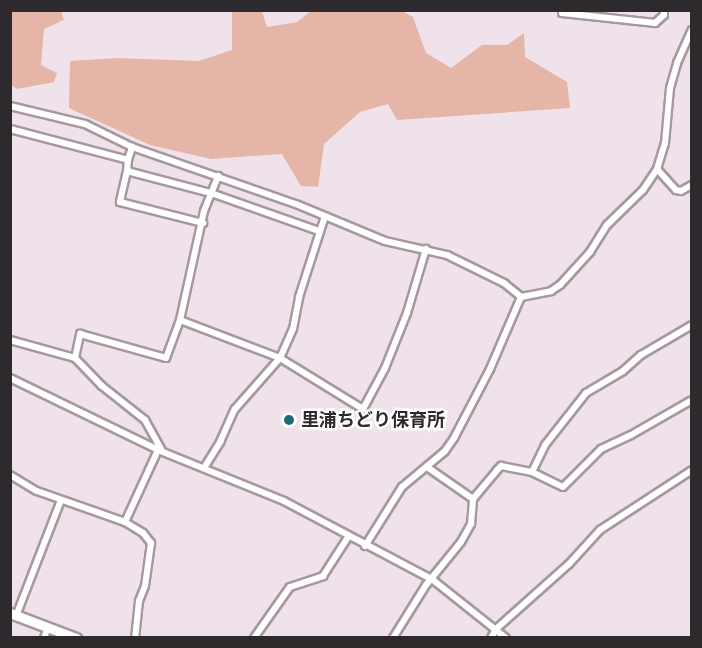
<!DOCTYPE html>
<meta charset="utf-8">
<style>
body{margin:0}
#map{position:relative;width:702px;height:648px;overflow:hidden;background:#f0e2ea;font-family:Mulish,"Noto Sans JP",sans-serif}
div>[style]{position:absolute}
.green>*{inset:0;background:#e5b5a8}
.roads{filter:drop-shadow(2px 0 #a698a0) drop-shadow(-2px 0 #a698a0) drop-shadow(0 2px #a698a0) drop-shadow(0 -2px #a698a0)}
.street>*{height:6px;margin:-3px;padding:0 3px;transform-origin:3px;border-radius:3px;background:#fff}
.secondary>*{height:9px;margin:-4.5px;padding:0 4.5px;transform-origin:4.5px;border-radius:4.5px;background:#fff}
.dots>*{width:16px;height:16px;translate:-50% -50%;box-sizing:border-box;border:3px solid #fff;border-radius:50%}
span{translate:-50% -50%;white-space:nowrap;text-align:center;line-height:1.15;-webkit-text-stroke:5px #fff;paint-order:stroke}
.poi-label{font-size:18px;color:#2e292c;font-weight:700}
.left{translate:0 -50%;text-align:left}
.frame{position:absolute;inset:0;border:12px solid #2e292c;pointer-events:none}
</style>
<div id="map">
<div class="green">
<i style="clip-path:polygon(232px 10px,262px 11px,267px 27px,297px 22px,311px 11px,402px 11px,413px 17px,426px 53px,451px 68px,482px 45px,507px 45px,524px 33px,525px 57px,567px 82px,570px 108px,397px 120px,388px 104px,360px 112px,324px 144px,318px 187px,301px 186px,282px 154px,211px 159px,150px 145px,69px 108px,70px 61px,117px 58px,199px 61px,232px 50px)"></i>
<i style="clip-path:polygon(10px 11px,61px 11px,64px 20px,44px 29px,41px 65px,57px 73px,54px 82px,17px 89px,11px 85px)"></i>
</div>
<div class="roads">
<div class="street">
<i style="left:562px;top:13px;width:94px;rotate:6.1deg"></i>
<i style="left:655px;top:23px;width:12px;rotate:-42deg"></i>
<i style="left:664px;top:15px;width:5px;rotate:-90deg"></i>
<i style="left:10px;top:106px;width:77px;rotate:13.5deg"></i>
<i style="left:85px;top:124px;width:52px;rotate:26.1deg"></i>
<i style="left:132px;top:147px;width:174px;rotate:19.2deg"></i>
<i style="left:296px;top:204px;width:96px;rotate:22.6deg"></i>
<i style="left:385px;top:241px;width:64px;rotate:12.7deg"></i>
<i style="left:447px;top:255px;width:64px;rotate:26.2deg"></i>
<i style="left:504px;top:283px;width:22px;rotate:39deg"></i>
<i style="left:10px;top:129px;width:122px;rotate:14.7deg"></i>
<i style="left:128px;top:160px;width:14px;rotate:-73deg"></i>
<i style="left:128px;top:160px;width:11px;rotate:95deg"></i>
<i style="left:127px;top:171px;width:87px;rotate:14.7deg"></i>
<i style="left:211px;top:193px;width:114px;rotate:19.4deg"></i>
<i style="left:657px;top:169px;width:28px;rotate:48deg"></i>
<i style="left:676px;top:190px;width:5px;rotate:11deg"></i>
<i style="left:681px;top:191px;width:13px;rotate:-29deg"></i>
<i style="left:127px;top:171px;width:32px;rotate:103deg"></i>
<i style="left:120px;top:202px;width:86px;rotate:14.2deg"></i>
<i style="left:521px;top:297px;width:31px;rotate:-11deg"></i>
<i style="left:551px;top:291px;width:11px;rotate:-34deg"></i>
<i style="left:560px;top:285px;width:45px;rotate:-47.7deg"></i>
<i style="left:590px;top:252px;width:32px;rotate:-58deg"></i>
<i style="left:607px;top:225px;width:50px;rotate:-44.2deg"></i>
<i style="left:643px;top:190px;width:25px;rotate:-56deg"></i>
<i style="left:657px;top:169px;width:27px;rotate:-73deg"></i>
<i style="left:665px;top:143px;width:55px;rotate:-84.8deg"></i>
<i style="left:670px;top:88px;width:26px;rotate:-74deg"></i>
<i style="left:677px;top:63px;width:36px;rotate:-66deg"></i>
<i style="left:180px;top:320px;width:107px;rotate:20.8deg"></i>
<i style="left:280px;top:358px;width:97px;rotate:31.6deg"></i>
<i style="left:363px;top:409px;width:47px;rotate:-61.8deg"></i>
<i style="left:385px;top:368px;width:59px;rotate:-68.2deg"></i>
<i style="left:407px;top:313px;width:67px;rotate:-73.5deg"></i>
<i style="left:10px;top:340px;width:67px;rotate:15.5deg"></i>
<i style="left:75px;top:358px;width:39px;rotate:46deg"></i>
<i style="left:102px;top:386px;width:55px;rotate:38.3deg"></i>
<i style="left:145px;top:420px;width:35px;rotate:61deg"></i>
<i style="left:75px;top:358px;width:25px;rotate:-78deg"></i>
<i style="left:80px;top:334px;width:89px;rotate:15.6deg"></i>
<i style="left:166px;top:358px;width:40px;rotate:-69.8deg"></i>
<i style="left:180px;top:320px;width:112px;rotate:-77.6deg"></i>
<i style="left:204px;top:211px;width:38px;rotate:-68deg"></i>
<i style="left:10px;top:378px;width:165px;rotate:25.9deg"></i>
<i style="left:158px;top:450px;width:136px;rotate:22deg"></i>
<i style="left:284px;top:501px;width:169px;rotate:27.9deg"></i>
<i style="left:433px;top:580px;width:93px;rotate:38.5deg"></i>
<i style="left:427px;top:467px;width:56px;rotate:34.8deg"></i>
<i style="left:204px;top:468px;width:31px;rotate:-58deg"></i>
<i style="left:220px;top:442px;width:36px;rotate:-66deg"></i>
<i style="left:235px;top:409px;width:68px;rotate:-48.6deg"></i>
<i style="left:280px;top:358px;width:32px;rotate:-66deg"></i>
<i style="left:293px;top:329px;width:33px;rotate:-79deg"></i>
<i style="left:299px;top:297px;width:85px;rotate:-72.2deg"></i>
<i style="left:532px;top:472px;width:30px;rotate:-64deg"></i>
<i style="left:545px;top:445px;width:66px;rotate:-51.7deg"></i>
<i style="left:586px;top:393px;width:43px;rotate:-30.7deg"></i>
<i style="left:623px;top:371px;width:24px;rotate:-42deg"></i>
<i style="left:641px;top:355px;width:59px;rotate:-30.5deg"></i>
<i style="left:10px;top:475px;width:31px;rotate:31deg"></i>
<i style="left:37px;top:491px;width:93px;rotate:19.4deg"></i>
<i style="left:125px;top:522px;width:21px;rotate:31deg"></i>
<i style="left:143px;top:533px;width:13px;rotate:51deg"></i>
<i style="left:151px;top:543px;width:43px;rotate:97.9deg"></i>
<i style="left:145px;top:586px;width:16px;rotate:112deg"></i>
<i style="left:139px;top:601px;width:37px;rotate:96deg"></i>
<i style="left:125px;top:522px;width:79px;rotate:-65.4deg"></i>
<i style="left:365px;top:546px;width:70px;rotate:-57.9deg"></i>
<i style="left:402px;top:487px;width:56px;rotate:-39.9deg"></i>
<i style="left:445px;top:451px;width:16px;rotate:-55deg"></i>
<i style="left:454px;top:438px;width:78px;rotate:-62.4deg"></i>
<i style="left:490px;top:369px;width:78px;rotate:-66.7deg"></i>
<i style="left:16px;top:616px;width:124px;rotate:-68.8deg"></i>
<i style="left:44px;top:638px;width:12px;rotate:-70deg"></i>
<i style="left:254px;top:638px;width:62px;rotate:-54.8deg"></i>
<i style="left:290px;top:587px;width:35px;rotate:-18deg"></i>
<i style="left:323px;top:576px;width:46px;rotate:-57.3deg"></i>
<i style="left:393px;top:638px;width:62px;rotate:-58.1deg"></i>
<i style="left:426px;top:585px;width:55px;rotate:-50.9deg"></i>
<i style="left:461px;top:542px;width:21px;rotate:-61deg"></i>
<i style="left:471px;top:524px;width:25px;rotate:-85deg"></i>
<i style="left:473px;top:499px;width:38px;rotate:-50deg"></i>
<i style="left:497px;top:470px;width:6px;rotate:-45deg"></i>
<i style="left:501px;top:466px;width:32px;rotate:11deg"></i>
<i style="left:532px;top:472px;width:34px;rotate:26deg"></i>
<i style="left:563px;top:487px;width:54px;rotate:-45deg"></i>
<i style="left:601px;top:449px;width:33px;rotate:-25deg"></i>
<i style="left:631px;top:435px;width:70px;rotate:-29.8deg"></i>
<i style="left:491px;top:638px;width:10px;rotate:-61deg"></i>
<i style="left:496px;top:629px;width:98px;rotate:-41.7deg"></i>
<i style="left:569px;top:564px;width:46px;rotate:-47.6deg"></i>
<i style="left:600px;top:530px;width:110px;rotate:-33.1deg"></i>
</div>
<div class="secondary">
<i style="left:10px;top:613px;width:71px;rotate:20.7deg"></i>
</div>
</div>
<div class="dots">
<i style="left:289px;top:420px;background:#206a75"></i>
</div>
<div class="poi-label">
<span class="left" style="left:301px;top:420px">里浦ちどり保育所</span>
</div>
<div class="frame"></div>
</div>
